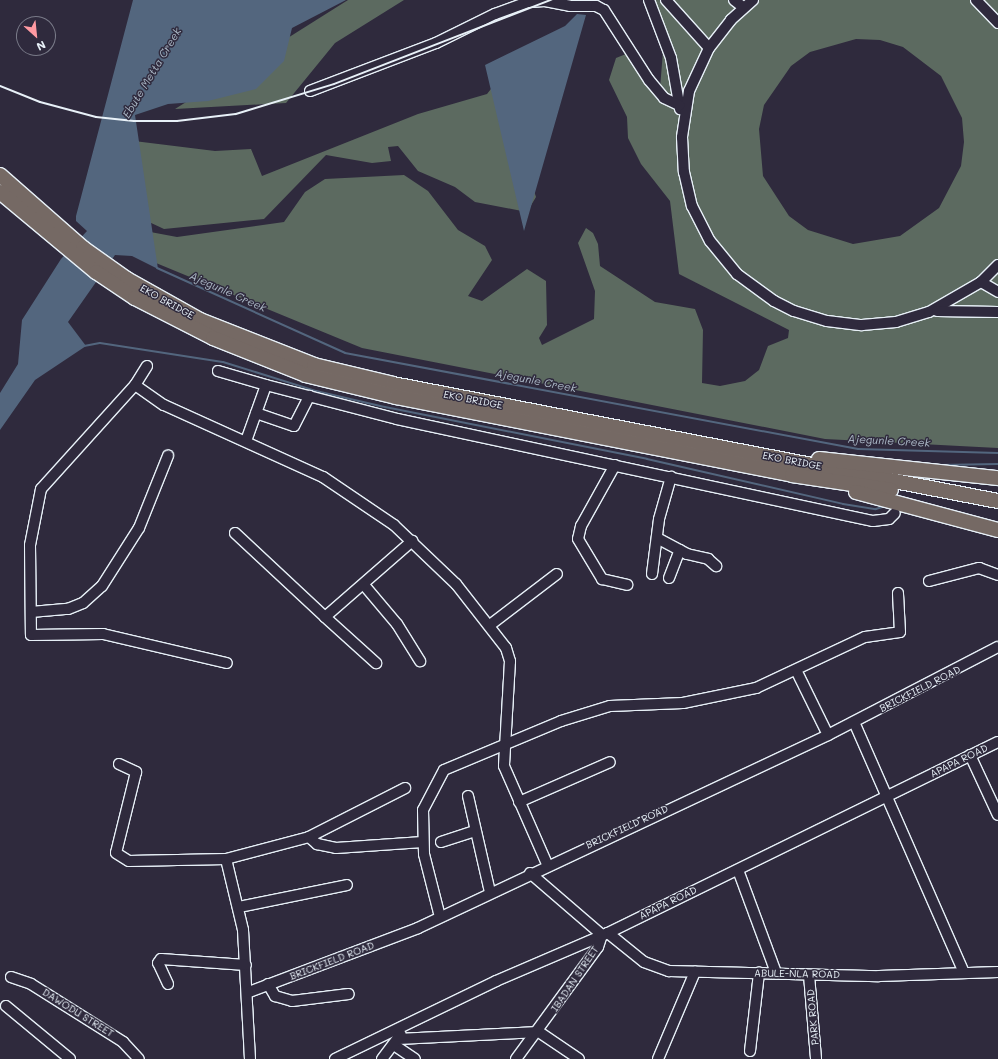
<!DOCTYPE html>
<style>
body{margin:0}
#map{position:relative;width:998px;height:1059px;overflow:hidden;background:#2f2a3d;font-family:Mali,sans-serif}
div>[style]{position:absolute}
.green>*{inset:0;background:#5c6a60}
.water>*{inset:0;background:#53667e}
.stream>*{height:2px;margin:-1px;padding:0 1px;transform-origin:1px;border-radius:1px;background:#53667e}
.roads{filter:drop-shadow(1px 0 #e8f1f8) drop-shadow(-1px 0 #e8f1f8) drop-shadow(0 1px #e8f1f8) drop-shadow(0 -1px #e8f1f8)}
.minor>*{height:10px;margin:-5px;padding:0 5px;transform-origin:5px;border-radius:5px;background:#2f2a3d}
.highway>*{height:14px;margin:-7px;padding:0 7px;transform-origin:7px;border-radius:7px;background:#756964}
.rail>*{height:2px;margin:-1px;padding:0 1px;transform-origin:1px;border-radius:1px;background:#e8f1f8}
span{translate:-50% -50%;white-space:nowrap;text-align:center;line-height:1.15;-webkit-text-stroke:3px #2f2a3d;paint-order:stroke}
.street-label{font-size:10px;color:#e8f1f8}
.water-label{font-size:11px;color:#acb9c7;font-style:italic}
.north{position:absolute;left:16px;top:16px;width:40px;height:40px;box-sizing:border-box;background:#2f2a3d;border:1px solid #797a88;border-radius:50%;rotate:153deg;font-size:11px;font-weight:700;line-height:16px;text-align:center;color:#e8f1f8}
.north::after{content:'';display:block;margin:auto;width:14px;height:18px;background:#ff9aa2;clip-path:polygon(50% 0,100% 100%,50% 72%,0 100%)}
</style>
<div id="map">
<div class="green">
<i style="clip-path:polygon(348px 0,404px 0,335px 43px,286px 103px,175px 109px)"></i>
<i style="clip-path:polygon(evenodd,643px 0,998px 0,998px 448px,825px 439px,362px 348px,156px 263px,145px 231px,177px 237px,284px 222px,305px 192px,325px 179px,404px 175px,428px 191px,458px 230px,485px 246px,492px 260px,468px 296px,482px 301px,527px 269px,546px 281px,547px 325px,539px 338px,542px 345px,594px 319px,595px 291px,578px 243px,586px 228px,593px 233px,598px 244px,600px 266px,655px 302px,695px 309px,703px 330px,702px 383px,720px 386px,745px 381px,759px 370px,768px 346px,788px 338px,789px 330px,679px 274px,670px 201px,641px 164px,628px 138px,627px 117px,609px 80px,616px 58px,626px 54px,659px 101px,663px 51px,643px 0,856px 39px,880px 40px,903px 47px,941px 76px,962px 118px,964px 142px,961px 166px,939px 208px,900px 236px,853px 244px,808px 230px,789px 216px,763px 176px,759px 129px,764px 105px,791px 66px,810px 52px,856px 39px)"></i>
<i style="clip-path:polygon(498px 80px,536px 197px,527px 212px,475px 202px,455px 187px,418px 171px,398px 146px,388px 147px,391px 161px,372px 163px,326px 155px,264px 219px,164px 229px,149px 222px,134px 141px,215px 151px,251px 149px,262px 176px,418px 114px,487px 94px)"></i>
</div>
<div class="water">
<i style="clip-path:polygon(133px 0,346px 0,292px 28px,284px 61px,256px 89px,208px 101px,168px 104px,135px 115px,158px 269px,132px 256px,115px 255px,68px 322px,86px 346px,35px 380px,0 430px,0 393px,18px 364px,22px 320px,61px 259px,87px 231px,76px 221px,76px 216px)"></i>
<i style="clip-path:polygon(577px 14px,586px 15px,524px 231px,485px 65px,565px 26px)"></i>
</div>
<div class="stream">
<i style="left:157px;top:268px;width:206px;rotate:24.3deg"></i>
<i style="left:345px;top:353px;width:522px;rotate:10.6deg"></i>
<i style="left:858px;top:449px;width:140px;rotate:1.6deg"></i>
<i style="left:84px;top:346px;width:16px;rotate:-11deg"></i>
<i style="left:100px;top:343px;width:124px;rotate:8.8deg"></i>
<i style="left:223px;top:362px;width:97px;rotate:17.3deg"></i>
<i style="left:316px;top:391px;width:66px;rotate:13.2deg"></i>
<i style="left:380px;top:406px;width:272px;rotate:11.2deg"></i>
<i style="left:647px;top:459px;width:201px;rotate:12.9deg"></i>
<i style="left:843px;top:504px;width:33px;rotate:9deg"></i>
<i style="left:876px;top:509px;width:9px;rotate:-18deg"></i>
<i style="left:939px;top:465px;width:59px;rotate:-1deg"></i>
</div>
<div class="roads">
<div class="minor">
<i style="left:649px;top:0;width:62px;rotate:69.2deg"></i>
<i style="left:671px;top:58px;width:52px;rotate:80deg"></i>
<i style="left:666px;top:0;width:64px;rotate:48.1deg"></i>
<i style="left:734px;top:0;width:11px;rotate:38deg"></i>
<i style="left:753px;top:0;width:30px;rotate:138deg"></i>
<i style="left:731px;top:20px;width:36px;rotate:128deg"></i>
<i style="left:709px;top:48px;width:47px;rotate:114.9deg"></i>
<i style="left:689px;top:91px;width:47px;rotate:98.7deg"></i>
<i style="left:682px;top:137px;width:35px;rotate:87deg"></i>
<i style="left:684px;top:172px;width:35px;rotate:77deg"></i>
<i style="left:692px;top:206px;width:39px;rotate:63deg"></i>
<i style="left:710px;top:241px;width:43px;rotate:50.7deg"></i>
<i style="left:737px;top:274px;width:46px;rotate:36.1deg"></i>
<i style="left:774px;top:301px;width:22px;rotate:27deg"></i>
<i style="left:794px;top:311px;width:34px;rotate:17deg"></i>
<i style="left:827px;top:321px;width:35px;rotate:7deg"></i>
<i style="left:862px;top:325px;width:34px;rotate:-5deg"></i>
<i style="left:896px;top:322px;width:34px;rotate:-17deg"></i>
<i style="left:929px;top:312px;width:60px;rotate:-30deg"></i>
<i style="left:981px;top:282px;width:24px;rotate:-45deg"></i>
<i style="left:976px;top:0;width:32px;rotate:46deg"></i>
<i style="left:310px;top:91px;width:135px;rotate:-20.9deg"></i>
<i style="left:436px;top:43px;width:66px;rotate:-26.2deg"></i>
<i style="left:495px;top:14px;width:35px;rotate:-20deg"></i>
<i style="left:528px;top:2px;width:17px;rotate:-3deg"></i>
<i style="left:545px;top:1px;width:25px;rotate:11deg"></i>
<i style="left:570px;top:6px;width:26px"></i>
<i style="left:596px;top:6px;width:9px;rotate:27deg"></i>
<i style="left:604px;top:10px;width:83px;rotate:57.3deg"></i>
<i style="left:649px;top:80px;width:23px;rotate:50deg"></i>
<i style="left:664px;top:98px;width:17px;rotate:25deg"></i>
<i style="left:981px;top:282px;width:20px;rotate:30deg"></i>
<i style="left:937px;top:311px;width:61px;rotate:0.9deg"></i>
<i style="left:147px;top:366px;width:22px;rotate:122deg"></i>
<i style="left:135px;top:385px;width:140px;rotate:132.1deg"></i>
<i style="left:41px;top:489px;width:57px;rotate:101.1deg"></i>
<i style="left:30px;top:545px;width:90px;rotate:89.4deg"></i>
<i style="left:31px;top:635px;width:72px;rotate:-0.8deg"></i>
<i style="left:103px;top:634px;width:127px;rotate:13.2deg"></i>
<i style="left:218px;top:371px;width:50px;rotate:16.3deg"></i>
<i style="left:135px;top:385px;width:35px;rotate:35deg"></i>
<i style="left:164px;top:405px;width:175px;rotate:24.4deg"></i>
<i style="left:323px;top:477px;width:86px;rotate:34.1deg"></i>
<i style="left:394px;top:525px;width:86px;rotate:43.6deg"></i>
<i style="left:456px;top:584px;width:81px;rotate:52deg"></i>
<i style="left:506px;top:648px;width:14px;rotate:73deg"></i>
<i style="left:510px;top:661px;width:105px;rotate:93.3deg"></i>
<i style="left:504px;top:766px;width:107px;rotate:66.3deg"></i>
<i style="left:256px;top:413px;width:40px;rotate:18.9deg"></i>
<i style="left:294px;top:426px;width:34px;rotate:-63deg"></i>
<i style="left:246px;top:441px;width:59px;rotate:-70.3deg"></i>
<i style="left:266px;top:385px;width:135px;rotate:14.5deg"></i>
<i style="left:397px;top:419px;width:487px;rotate:12.1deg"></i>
<i style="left:873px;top:521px;width:16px;rotate:-7deg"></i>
<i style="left:889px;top:519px;width:8px;rotate:-45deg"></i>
<i style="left:615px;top:465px;width:70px;rotate:119.1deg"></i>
<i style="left:581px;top:526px;width:13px;rotate:103deg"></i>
<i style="left:578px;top:539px;width:47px;rotate:59deg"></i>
<i style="left:602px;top:579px;width:26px;rotate:13deg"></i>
<i style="left:235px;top:533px;width:123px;rotate:43deg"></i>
<i style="left:325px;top:617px;width:116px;rotate:-41.1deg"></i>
<i style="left:657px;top:538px;width:34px;rotate:28deg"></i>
<i style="left:687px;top:554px;width:22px;rotate:13deg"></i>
<i style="left:708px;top:559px;width:11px;rotate:41deg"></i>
<i style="left:652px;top:574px;width:55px;rotate:-82.7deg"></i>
<i style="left:659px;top:519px;width:44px;rotate:-74.1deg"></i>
<i style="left:669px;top:578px;width:30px;rotate:-69deg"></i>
<i style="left:929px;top:581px;width:52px;rotate:-14.6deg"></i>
<i style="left:979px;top:568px;width:20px;rotate:20deg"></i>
<i style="left:364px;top:585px;width:51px;rotate:49.8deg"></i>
<i style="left:397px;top:624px;width:44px;rotate:58.1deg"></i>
<i style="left:31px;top:612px;width:37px;rotate:-5deg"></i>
<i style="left:68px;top:609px;width:16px;rotate:-22deg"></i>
<i style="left:83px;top:603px;width:25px;rotate:-42deg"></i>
<i style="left:102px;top:586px;width:69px;rotate:-57.5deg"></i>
<i style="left:139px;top:528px;width:78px;rotate:-68.1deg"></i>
<i style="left:325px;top:617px;width:69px;rotate:42deg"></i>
<i style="left:490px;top:625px;width:84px;rotate:-37.3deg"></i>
<i style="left:796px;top:670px;width:72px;rotate:63.8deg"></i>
<i style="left:854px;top:722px;width:274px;rotate:66.3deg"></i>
<i style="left:970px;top:755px;width:66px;rotate:65deg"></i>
<i style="left:119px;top:764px;width:19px;rotate:25deg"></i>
<i style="left:136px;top:772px;width:83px;rotate:103.9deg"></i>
<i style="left:116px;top:853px;width:15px;rotate:32deg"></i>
<i style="left:129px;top:861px;width:97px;rotate:-1.2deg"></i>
<i style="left:226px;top:859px;width:86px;rotate:-14.8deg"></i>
<i style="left:309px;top:837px;width:108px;rotate:-27deg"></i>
<i style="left:468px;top:796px;width:98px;rotate:77.1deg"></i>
<i style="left:519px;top:802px;width:99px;rotate:-23.7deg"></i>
<i style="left:309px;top:837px;width:11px;rotate:41deg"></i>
<i style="left:317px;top:844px;width:19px;rotate:12deg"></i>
<i style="left:336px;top:848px;width:87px;rotate:-3.9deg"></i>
<i style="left:441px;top:842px;width:36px;rotate:-18deg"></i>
<i style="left:226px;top:859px;width:73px;rotate:76.5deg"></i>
<i style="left:243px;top:930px;width:129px;rotate:86.9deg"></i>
<i style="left:738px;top:870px;width:110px;rotate:69.7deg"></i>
<i style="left:239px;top:907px;width:110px;rotate:-11.5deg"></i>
<i style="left:440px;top:917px;width:65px;rotate:-104.3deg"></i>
<i style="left:424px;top:854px;width:44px;rotate:-91.3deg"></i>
<i style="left:423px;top:810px;width:45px;rotate:-62.3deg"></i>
<i style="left:444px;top:770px;width:127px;rotate:-22.7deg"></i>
<i style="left:561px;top:721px;width:51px;rotate:-17deg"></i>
<i style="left:610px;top:706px;width:73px;rotate:-2.4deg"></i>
<i style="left:683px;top:703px;width:75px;rotate:-11.6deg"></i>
<i style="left:756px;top:688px;width:120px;rotate:-25.1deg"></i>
<i style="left:865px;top:637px;width:35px;rotate:-8deg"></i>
<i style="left:900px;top:632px;width:39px;rotate:-93deg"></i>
<i style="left:608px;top:933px;width:46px;rotate:38.9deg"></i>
<i style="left:644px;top:962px;width:27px;rotate:20deg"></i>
<i style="left:669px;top:971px;width:210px;rotate:1.4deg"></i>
<i style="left:879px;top:976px;width:119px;rotate:-1.9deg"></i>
<i style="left:809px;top:975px;width:84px;rotate:85.2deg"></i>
<i style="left:11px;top:977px;width:21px;rotate:19deg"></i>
<i style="left:31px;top:984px;width:109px;rotate:32.2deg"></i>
<i style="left:123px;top:1042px;width:23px;rotate:47deg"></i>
<i style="left:168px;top:984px;width:23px;rotate:-115deg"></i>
<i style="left:158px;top:963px;width:5px;rotate:-53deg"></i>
<i style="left:161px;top:959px;width:85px;rotate:4deg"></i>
<i style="left:268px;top:984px;width:14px;rotate:60deg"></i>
<i style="left:275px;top:996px;width:18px;rotate:16deg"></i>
<i style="left:292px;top:1001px;width:57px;rotate:-7deg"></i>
<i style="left:249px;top:992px;width:181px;rotate:-20.7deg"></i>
<i style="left:418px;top:928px;width:453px;rotate:-25.2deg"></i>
<i style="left:828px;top:735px;width:191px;rotate:-27.4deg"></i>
<i style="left:6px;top:1006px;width:83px;rotate:39.6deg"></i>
<i style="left:398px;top:1039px;width:141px;rotate:-2.8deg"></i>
<i style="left:539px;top:1032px;width:48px;rotate:34deg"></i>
<i style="left:394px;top:1045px;width:25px;rotate:34deg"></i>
<i style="left:750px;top:1051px;width:79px;rotate:-83.4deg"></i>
<i style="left:335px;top:1059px;width:179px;rotate:-25.8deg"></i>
<i style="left:496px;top:981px;width:122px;rotate:-23.2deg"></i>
<i style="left:608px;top:933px;width:434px;rotate:-26.1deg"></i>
<i style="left:382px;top:1059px;width:31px;rotate:-53deg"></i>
<i style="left:516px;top:1059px;width:139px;rotate:-53.8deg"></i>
<i style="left:598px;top:947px;width:13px;rotate:-72deg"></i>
<i style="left:602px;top:935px;width:95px;rotate:-139.3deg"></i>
<i style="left:658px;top:1059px;width:95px;rotate:-67deg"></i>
</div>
<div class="highway">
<i style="left:0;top:175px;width:111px;rotate:41.3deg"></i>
<i style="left:83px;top:248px;width:54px;rotate:35.2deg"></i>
<i style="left:127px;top:279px;width:84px;rotate:29.3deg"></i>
<i style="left:200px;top:320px;width:123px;rotate:21.5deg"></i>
<i style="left:314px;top:365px;width:81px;rotate:13.5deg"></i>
<i style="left:393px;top:384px;width:616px;rotate:10.95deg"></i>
<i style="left:0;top:192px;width:125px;rotate:39.8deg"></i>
<i style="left:96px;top:272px;width:47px;rotate:33.7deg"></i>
<i style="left:135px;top:298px;width:88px;rotate:27.1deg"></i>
<i style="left:213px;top:338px;width:100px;rotate:21.7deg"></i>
<i style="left:306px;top:375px;width:93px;rotate:13.7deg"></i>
<i style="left:396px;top:397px;width:404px;rotate:11.1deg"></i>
<i style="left:792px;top:475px;width:100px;rotate:8.6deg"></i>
<i style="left:819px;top:459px;width:180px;rotate:6.1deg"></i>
<i style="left:856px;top:492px;width:147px;rotate:15deg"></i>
</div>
</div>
<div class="rail">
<i style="left:0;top:86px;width:43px;rotate:21.8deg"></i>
<i style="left:40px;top:102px;width:58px;rotate:15deg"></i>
<i style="left:96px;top:117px;width:38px;rotate:6deg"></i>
<i style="left:134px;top:121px;width:43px"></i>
<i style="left:177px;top:121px;width:59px;rotate:-6.8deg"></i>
<i style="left:236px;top:114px;width:102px;rotate:-17deg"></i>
<i style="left:334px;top:84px;width:233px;rotate:-21.2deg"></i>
</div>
<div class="street-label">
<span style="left:167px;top:302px;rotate:29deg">EKO BRIDGE</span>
<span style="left:473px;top:400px;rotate:11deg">EKO BRIDGE</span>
<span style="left:792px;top:461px;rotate:11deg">EKO BRIDGE</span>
<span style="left:920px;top:689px;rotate:-27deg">BRICKFIELD ROAD</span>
<span style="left:959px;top:761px;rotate:-26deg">APAPA ROAD</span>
<span style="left:627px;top:827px;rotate:-25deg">BRICKFIELD ROAD</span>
<span style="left:668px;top:903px;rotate:-26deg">APAPA ROAD</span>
<span style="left:332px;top:961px;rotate:-21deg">BRICKFIELD ROAD</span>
<span style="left:797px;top:974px;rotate:1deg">ABULE-NLA ROAD</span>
<span style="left:575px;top:979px;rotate:-56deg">IBADAN STREET</span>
<span style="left:78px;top:1013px;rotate:32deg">DAWODU STREET</span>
<span style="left:813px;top:1017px;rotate:-95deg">PARK ROAD</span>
</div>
<div class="water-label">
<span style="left:152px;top:73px;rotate:-59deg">Ebute Metta Creek</span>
<span style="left:228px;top:292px;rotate:24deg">Ajegunle Creek</span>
<span style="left:536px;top:381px;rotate:11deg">Ajegunle Creek</span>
<span style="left:889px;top:441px;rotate:3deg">Ajegunle Creek</span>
</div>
<div class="north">N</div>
</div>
